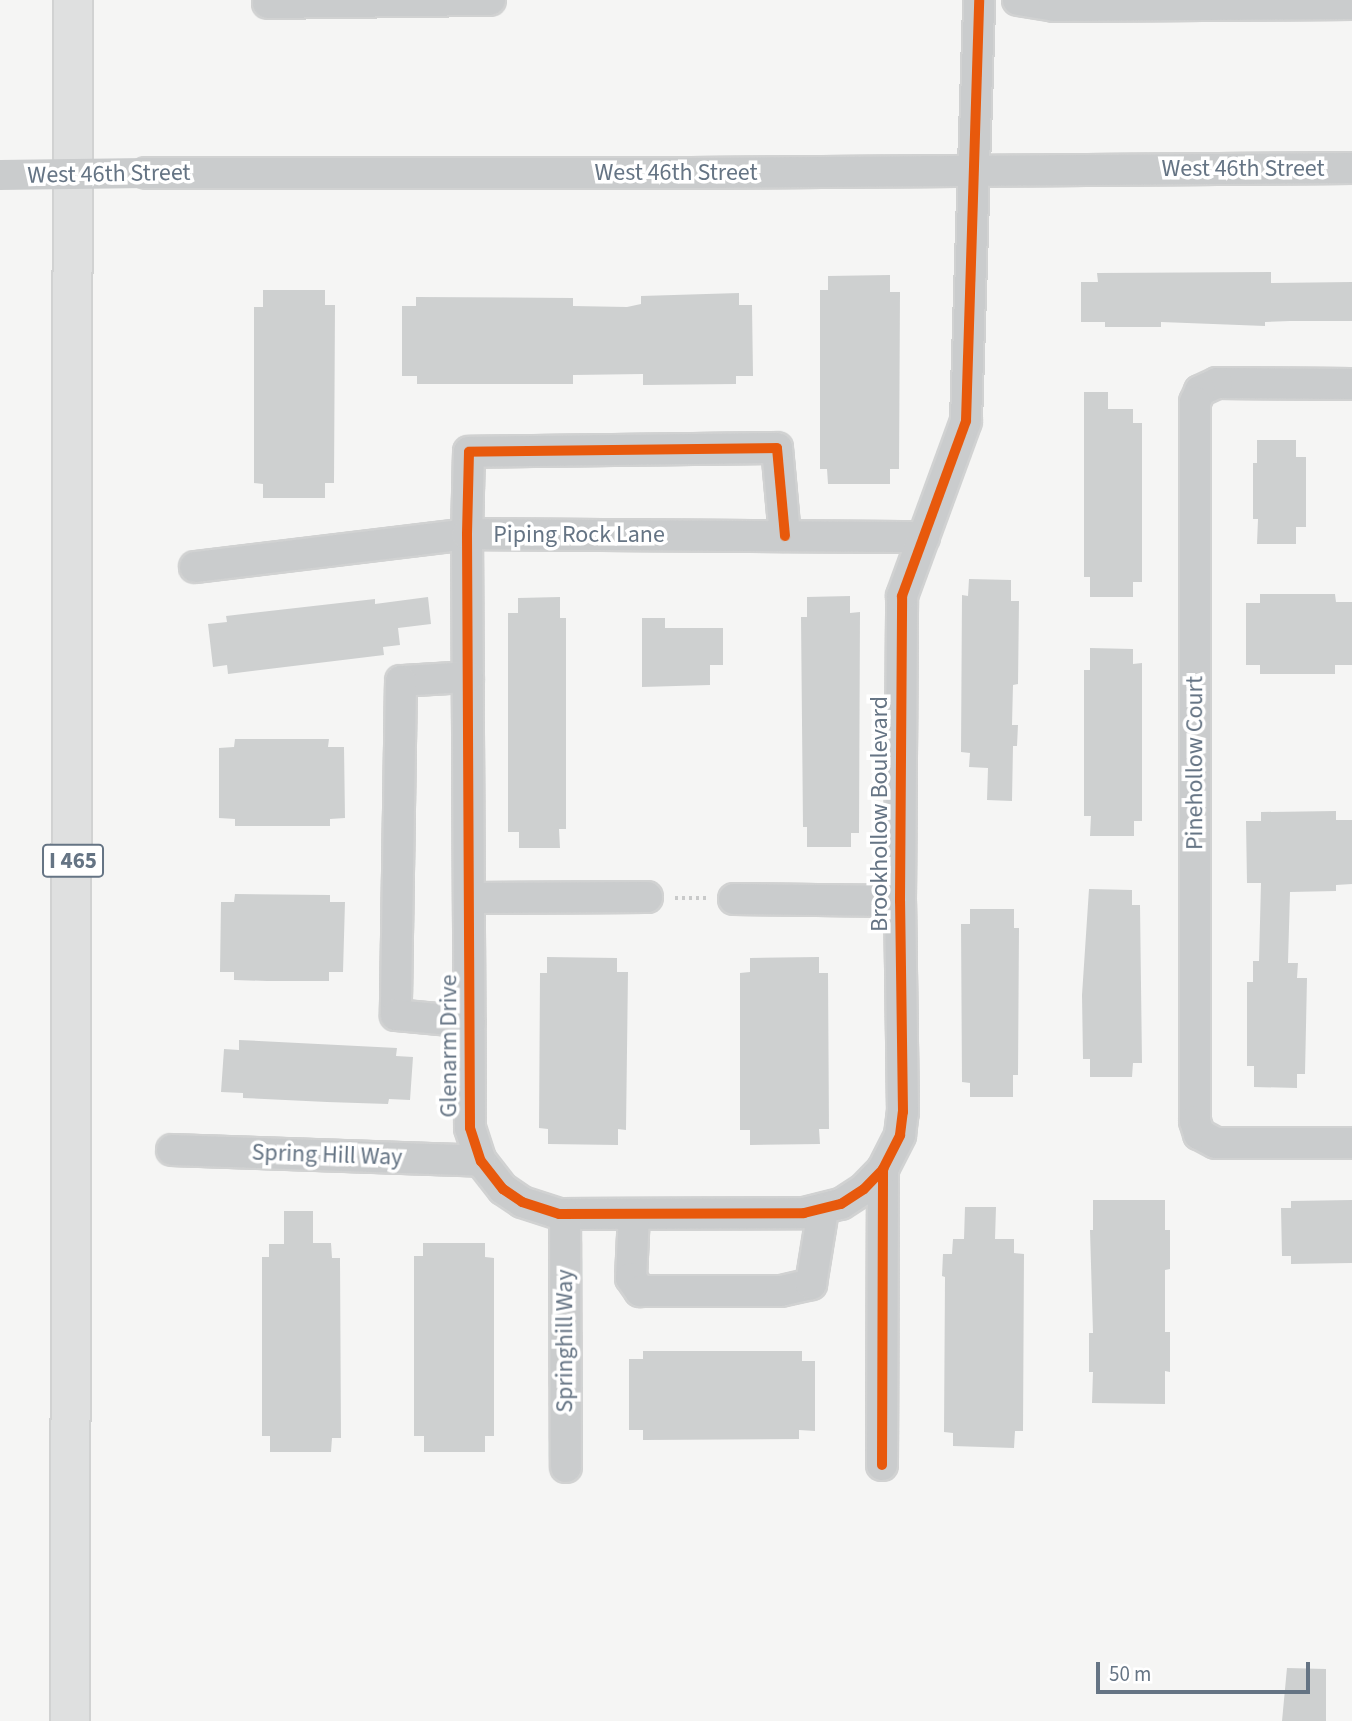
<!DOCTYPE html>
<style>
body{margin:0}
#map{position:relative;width:1352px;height:1721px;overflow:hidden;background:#f5f5f4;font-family:"Source Sans 3",sans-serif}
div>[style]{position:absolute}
.building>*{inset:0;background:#ced0d0}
.path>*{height:4.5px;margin-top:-2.25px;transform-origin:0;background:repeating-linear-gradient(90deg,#c9caca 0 3.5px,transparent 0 7px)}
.roads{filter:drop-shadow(2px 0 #d1d2d2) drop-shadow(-2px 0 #d1d2d2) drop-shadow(0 2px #d1d2d2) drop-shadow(0 -2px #d1d2d2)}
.minor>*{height:30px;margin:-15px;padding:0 15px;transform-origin:15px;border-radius:15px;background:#cacccd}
.highway>*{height:38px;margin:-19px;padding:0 19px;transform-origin:19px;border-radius:19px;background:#dfe0e0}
.minor-bridge>*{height:30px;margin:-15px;padding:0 15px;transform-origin:15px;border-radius:15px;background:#cacccd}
.cycleway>*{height:10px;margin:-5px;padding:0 5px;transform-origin:5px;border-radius:5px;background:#e8590c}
span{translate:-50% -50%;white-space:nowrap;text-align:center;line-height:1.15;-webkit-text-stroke:7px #fff;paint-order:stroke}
.shield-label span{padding:2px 5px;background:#fff;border:2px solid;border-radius:5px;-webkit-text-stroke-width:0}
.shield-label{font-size:23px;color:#657484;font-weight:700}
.street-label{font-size:24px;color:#657484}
.scale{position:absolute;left:1096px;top:1662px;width:214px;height:32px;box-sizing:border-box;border:4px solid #657484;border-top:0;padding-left:9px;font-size:21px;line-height:24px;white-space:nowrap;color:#657484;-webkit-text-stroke:5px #fff;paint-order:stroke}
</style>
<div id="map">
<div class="building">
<i style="clip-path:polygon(1271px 272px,1271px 283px,1352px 282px,1352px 321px,1290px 321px,1265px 322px,1265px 326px,1161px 322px,1161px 327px,1105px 327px,1105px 322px,1081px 322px,1081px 282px,1098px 282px,1097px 273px)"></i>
<i style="clip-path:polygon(890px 275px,890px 292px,900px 292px,899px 469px,890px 469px,890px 484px,828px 484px,827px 469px,820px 469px,820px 290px,828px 290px,828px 276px)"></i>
<i style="clip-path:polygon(263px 290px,325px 290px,325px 305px,335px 305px,334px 483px,325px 483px,325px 498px,263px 498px,263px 484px,254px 483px,254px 307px,263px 307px)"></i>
<i style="clip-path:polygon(739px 293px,739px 305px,752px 305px,753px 376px,736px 376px,736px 384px,643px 385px,643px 374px,573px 375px,573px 384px,417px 384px,417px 376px,402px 376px,402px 306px,416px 306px,416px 297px,573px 298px,573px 306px,627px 307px,641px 304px,641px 296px)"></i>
<i style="clip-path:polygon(1084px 392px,1108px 392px,1108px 409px,1133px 409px,1133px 423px,1142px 423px,1142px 582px,1133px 582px,1133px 597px,1090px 597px,1090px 577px,1084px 577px)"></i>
<i style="clip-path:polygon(1257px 440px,1296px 440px,1296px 457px,1306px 457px,1306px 527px,1296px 527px,1296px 544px,1257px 544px,1258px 519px,1253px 519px,1253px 463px,1257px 463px)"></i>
<i style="clip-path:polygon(969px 579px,1011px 580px,1011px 601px,1019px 601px,1018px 684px,1013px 685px,1012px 725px,1018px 725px,1017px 746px,1013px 746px,1012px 801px,987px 800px,988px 768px,969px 767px,970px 753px,961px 752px,962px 595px,968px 596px)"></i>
<i style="clip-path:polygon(1260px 594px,1335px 594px,1336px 602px,1352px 602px,1352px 665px,1335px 665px,1335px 674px,1260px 674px,1260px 665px,1246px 665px,1246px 603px,1260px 603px)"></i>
<i style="clip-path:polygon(850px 596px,850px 613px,860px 612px,859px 833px,851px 833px,851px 847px,807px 847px,807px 827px,803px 827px,801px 617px,807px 617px,807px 597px)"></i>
<i style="clip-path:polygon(428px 597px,431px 624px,398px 628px,400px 645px,383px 647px,384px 655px,228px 674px,227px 665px,213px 667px,208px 624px,227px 622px,226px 616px,375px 599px,375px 604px)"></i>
<i style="clip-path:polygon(560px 597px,560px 618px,566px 618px,566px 829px,559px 829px,560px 848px,519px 848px,519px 832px,508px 832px,508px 613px,518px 613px,518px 598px)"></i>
<i style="clip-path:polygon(642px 618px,665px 618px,665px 628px,723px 628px,723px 665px,710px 665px,710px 685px,642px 687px)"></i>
<i style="clip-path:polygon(1090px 648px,1133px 649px,1133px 664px,1142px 663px,1142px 821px,1134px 821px,1134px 836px,1090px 836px,1091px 816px,1084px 816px,1084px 670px,1090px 670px)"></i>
<i style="clip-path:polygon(235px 739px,329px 739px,328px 747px,344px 747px,345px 818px,330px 819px,330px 826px,235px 826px,235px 819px,219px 818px,219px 748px,234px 747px)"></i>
<i style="clip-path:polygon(1336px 811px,1336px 820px,1352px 820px,1352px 884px,1336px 885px,1336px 891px,1290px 892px,1288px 963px,1298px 963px,1297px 978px,1307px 978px,1305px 1074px,1297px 1074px,1297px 1088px,1254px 1087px,1254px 1066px,1247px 1066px,1247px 982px,1253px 982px,1253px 961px,1259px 961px,1261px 883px,1247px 883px,1246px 821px,1261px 821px,1261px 812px)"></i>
<i style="clip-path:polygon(1089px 889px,1132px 890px,1132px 905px,1140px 905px,1142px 1063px,1133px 1063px,1132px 1077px,1090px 1077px,1090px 1059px,1083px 1059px,1082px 995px)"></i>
<i style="clip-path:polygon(235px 894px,330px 895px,330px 902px,345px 902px,343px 972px,329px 972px,329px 981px,267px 981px,234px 980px,234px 972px,220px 972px,221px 902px,234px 902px)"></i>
<i style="clip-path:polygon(970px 909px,1014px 909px,1014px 928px,1019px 928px,1018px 1075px,1013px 1075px,1013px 1097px,970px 1097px,970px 1083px,962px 1082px,961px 924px,970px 924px)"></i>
<i style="clip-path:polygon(547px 957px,617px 958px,617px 972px,628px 972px,626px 1130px,618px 1129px,618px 1145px,548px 1144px,548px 1129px,539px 1128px,540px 973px,547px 973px)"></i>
<i style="clip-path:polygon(819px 957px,819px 973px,828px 973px,829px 1129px,819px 1129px,820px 1144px,750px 1145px,750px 1130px,740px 1130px,740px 973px,750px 972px,750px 958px)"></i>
<i style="clip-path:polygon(239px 1040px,397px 1048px,396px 1056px,413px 1057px,410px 1100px,389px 1099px,388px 1104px,327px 1102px,243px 1098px,243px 1093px,221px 1092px,224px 1049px,239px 1050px)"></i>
<i style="clip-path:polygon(1093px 1200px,1165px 1200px,1165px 1230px,1170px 1230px,1170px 1269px,1165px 1270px,1165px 1332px,1170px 1332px,1170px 1372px,1165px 1371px,1165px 1404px,1092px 1403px,1093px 1372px,1089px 1372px,1089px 1333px,1093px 1333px,1090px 1230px,1093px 1230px)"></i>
<i style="clip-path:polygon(1352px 1200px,1352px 1263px,1291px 1264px,1291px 1256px,1282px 1256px,1281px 1208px,1291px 1208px,1291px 1201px)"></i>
<i style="clip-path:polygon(965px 1207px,996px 1207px,995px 1239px,1014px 1239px,1014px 1253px,1024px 1254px,1023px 1431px,1015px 1431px,1014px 1448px,953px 1446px,953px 1433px,944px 1432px,945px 1277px,942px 1276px,943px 1254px,952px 1254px,953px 1239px,964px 1239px)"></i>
<i style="clip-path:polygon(284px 1211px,313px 1211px,313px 1243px,331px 1243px,332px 1258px,340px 1258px,341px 1438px,332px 1438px,331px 1452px,270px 1452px,270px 1436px,262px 1436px,262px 1257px,269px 1257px,269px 1244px,284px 1244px)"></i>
<i style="clip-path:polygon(423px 1243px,485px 1243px,485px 1257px,494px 1258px,494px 1436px,485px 1436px,485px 1452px,424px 1452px,424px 1436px,414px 1436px,414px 1256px,423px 1256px)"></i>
<i style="clip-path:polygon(643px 1351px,802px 1351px,802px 1361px,815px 1361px,815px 1431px,799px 1430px,799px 1439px,643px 1440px,643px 1430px,629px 1430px,629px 1359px,643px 1359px)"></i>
<i style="clip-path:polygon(1287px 1668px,1326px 1669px,1326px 1721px,1282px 1721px)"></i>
</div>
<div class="path">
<i style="left:675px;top:898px;width:33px"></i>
</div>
<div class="roads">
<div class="minor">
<i style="left:1018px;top:0;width:36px;rotate:9deg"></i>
<i style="left:1054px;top:6px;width:298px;rotate:-0.4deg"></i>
<i style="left:268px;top:3px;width:222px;rotate:-0.8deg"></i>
<i style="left:146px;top:173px;width:544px"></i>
<i style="left:690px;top:173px;width:662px;rotate:-0.43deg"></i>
<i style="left:1352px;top:384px;width:135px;rotate:-179.6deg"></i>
<i style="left:1217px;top:383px;width:19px;rotate:155deg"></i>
<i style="left:1200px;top:391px;width:12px;rotate:114deg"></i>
<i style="left:1195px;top:402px;width:719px;rotate:90deg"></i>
<i style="left:1195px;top:1121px;width:14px;rotate:73deg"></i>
<i style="left:1199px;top:1134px;width:19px;rotate:28deg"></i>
<i style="left:1216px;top:1143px;width:136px"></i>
<i style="left:785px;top:536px;width:88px;rotate:-95.2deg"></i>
<i style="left:777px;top:448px;width:308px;rotate:179.3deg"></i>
<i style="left:469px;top:452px;width:82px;rotate:91.4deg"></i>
<i style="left:467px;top:534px;width:594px;rotate:89.71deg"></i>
<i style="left:470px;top:1128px;width:35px;rotate:72deg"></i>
<i style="left:481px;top:1161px;width:36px;rotate:52deg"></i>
<i style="left:503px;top:1189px;width:23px;rotate:34deg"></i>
<i style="left:522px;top:1202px;width:39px;rotate:18deg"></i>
<i style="left:559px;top:1214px;width:245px;rotate:-0.2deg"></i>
<i style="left:804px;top:1213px;width:38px;rotate:-14deg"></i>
<i style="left:841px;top:1204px;width:27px;rotate:-33deg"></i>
<i style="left:864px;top:1189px;width:28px;rotate:-46deg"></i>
<i style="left:195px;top:567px;width:274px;rotate:-6.9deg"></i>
<i style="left:467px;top:534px;width:457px;rotate:0.4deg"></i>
<i style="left:468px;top:677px;width:67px;rotate:176.6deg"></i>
<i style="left:401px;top:681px;width:334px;rotate:90.9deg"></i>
<i style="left:396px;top:1015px;width:74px;rotate:5.4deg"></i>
<i style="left:471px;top:898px;width:176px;rotate:-0.3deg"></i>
<i style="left:734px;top:899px;width:166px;rotate:0.7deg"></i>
<i style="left:172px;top:1150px;width:309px;rotate:2deg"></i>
<i style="left:565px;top:1214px;width:253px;rotate:89.8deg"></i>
<i style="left:634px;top:1214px;width:64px;rotate:92.7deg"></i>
<i style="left:631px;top:1278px;width:16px;rotate:55deg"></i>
<i style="left:640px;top:1291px;width:141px"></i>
<i style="left:781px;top:1291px;width:31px;rotate:-13deg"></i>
<i style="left:811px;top:1284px;width:75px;rotate:-80.8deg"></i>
<i style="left:882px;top:1465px;width:296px;rotate:-89.8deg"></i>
<i style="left:883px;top:1169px;width:38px;rotate:-63deg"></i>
<i style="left:900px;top:1135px;width:23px;rotate:-83deg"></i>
<i style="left:903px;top:1112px;width:211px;rotate:-90.8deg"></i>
<i style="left:900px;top:901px;width:305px;rotate:-89.6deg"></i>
<i style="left:902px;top:596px;width:186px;rotate:-69.9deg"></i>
<i style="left:966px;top:421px;width:421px;rotate:-88.2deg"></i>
</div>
<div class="highway">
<i style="left:70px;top:1721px;width:1721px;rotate:-89.9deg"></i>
</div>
</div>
<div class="minor-bridge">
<i style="left:0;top:175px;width:146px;rotate:-0.8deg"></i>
</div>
<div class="cycleway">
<i style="left:785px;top:536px;width:88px;rotate:-95.2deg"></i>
<i style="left:777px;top:448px;width:308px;rotate:179.3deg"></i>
<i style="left:469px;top:452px;width:82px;rotate:91.4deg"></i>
<i style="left:467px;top:534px;width:594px;rotate:89.71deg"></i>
<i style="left:470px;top:1128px;width:35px;rotate:72deg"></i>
<i style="left:481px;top:1161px;width:36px;rotate:52deg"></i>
<i style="left:503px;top:1189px;width:23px;rotate:34deg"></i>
<i style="left:522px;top:1202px;width:39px;rotate:18deg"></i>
<i style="left:559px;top:1214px;width:245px;rotate:-0.2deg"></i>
<i style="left:804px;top:1213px;width:38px;rotate:-14deg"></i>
<i style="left:841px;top:1204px;width:27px;rotate:-33deg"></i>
<i style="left:864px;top:1189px;width:28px;rotate:-46deg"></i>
<i style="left:882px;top:1465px;width:296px;rotate:-89.8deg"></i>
<i style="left:883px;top:1169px;width:38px;rotate:-63deg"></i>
<i style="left:900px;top:1135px;width:23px;rotate:-83deg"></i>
<i style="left:903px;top:1112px;width:211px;rotate:-90.8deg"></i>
<i style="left:900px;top:901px;width:305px;rotate:-89.6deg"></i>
<i style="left:902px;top:596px;width:186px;rotate:-69.9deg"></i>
<i style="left:966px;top:421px;width:421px;rotate:-88.2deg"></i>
</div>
<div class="shield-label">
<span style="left:73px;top:861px">I 465</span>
</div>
<div class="street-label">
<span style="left:1243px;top:169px">West 46th Street</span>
<span style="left:676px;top:173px">West 46th Street</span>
<span style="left:109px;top:174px;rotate:-1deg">West 46th Street</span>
<span style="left:579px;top:535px">Piping Rock Lane</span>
<span style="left:1195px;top:763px;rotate:-90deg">Pinehollow Court</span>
<span style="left:880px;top:814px;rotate:-90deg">Brookhollow Boulevard</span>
<span style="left:449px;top:1046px;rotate:-90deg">Glenarm Drive</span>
<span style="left:327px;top:1155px;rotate:2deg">Spring Hill Way</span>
<span style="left:565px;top:1341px;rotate:-90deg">Springhill Way</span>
</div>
<div class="scale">50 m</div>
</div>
